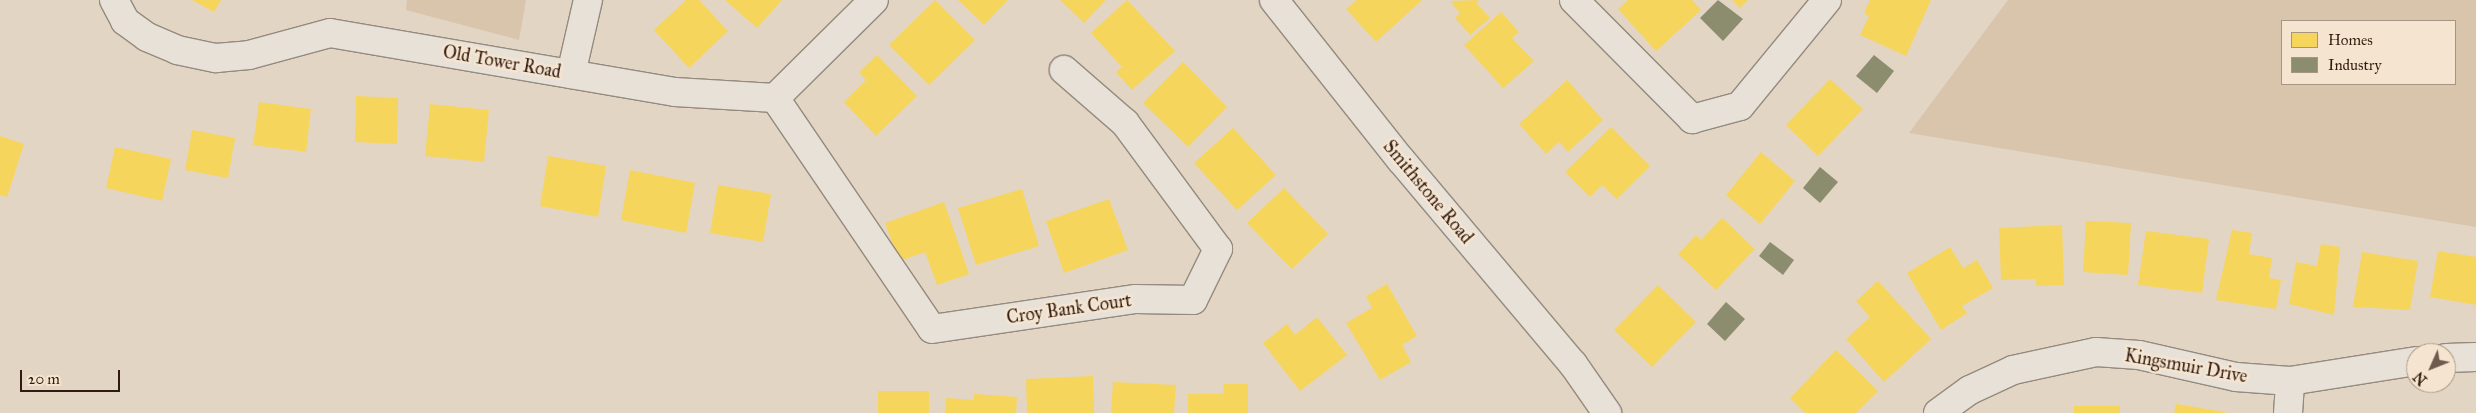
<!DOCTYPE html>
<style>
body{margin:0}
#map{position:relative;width:2476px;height:413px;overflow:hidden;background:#e3d5c3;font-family:"IM FELL Great Primer",serif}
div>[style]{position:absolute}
.green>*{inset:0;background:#d9c4ac}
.homes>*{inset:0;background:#f6d55c}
.industry>*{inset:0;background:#8c8c6e}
.roads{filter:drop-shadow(1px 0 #948a7e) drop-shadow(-1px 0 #948a7e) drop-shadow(0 1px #948a7e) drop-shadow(0 -1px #948a7e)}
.minor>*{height:28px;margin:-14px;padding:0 14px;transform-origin:14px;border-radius:14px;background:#e8e1d8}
.tertiary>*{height:28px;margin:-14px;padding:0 14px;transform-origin:14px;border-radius:14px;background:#e8e1d8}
span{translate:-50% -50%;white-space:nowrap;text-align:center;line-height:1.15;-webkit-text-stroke:5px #f5e5d0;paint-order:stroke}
.street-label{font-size:18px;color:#311a0f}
.legend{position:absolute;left:2281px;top:20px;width:175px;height:65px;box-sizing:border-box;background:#f5e5d0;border:1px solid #a79483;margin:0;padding:6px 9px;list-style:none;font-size:15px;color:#311a0f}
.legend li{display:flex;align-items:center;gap:10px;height:25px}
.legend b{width:25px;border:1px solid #a79483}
.north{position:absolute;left:2406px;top:343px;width:50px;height:50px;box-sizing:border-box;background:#f5e5d0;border:1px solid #a79483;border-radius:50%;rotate:226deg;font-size:14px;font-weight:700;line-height:20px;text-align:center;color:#311a0f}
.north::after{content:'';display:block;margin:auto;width:18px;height:22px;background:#6f5b4e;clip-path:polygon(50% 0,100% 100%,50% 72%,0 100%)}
.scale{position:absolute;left:20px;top:370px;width:100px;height:22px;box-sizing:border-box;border:2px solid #311a0f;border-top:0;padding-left:6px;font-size:15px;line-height:18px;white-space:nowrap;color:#311a0f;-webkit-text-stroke:4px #f5e5d0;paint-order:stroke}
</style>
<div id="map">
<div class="green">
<i style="clip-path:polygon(407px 0,526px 0,519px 40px,406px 10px)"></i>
<i style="clip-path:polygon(evenodd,2008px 0,2476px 0,2476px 227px,1909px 133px,2008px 0,2282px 21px,2455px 21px,2455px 84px,2282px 84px,2282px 21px)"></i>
</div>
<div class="homes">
<i style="clip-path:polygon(192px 0,221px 0,214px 12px)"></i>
<i style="clip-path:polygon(686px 0,699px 0,728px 31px,689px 68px,654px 30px)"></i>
<i style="clip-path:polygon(725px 0,782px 0,757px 28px)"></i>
<i style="clip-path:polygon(935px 0,975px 40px,929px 85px,889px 45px)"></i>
<i style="clip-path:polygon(958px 0,1008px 0,984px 25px)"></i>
<i style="clip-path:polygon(1060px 0,1106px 0,1084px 23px)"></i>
<i style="clip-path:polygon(1127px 0,1175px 51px,1132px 90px,1116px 72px,1122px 67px,1091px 33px)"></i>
<i style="clip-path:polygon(1357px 0,1422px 0,1376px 42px,1346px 9px)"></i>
<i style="clip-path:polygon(1479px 0,1476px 3px,1490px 18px,1470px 35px,1455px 18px,1460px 13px,1450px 1px)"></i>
<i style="clip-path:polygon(1628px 0,1692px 0,1701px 10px,1656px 51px,1618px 9px)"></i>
<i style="clip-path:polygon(1732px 0,1748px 0,1740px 8px)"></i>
<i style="clip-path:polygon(1870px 0,1931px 0,1906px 56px,1860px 35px,1869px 16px,1864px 13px)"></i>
<i style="clip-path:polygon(1501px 12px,1519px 32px,1512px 38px,1534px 61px,1503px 88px,1464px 45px)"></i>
<i style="clip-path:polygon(877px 55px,917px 96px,876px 136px,844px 102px,866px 80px,859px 72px)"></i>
<i style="clip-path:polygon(1183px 62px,1227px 107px,1188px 147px,1143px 103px)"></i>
<i style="clip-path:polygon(1830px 79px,1863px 109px,1818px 156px,1786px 125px)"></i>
<i style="clip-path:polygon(1567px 80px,1603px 120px,1568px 152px,1559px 142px,1546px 154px,1519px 124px)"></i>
<i style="clip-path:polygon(356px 96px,398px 98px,397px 144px,355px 142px)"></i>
<i style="clip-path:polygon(259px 102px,311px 109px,306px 152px,253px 145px)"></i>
<i style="clip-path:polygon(430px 104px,489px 110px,484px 162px,425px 156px)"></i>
<i style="clip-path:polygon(1611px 127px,1650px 166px,1617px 199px,1602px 185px,1590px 197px,1565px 172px)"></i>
<i style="clip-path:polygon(1233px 128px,1276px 175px,1237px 210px,1194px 163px)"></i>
<i style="clip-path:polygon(192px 130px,235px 138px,228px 178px,185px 170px)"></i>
<i style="clip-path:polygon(0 136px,24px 144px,7px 197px,0 195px)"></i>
<i style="clip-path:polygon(115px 147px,171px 159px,162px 201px,106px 188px)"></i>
<i style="clip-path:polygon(1761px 152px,1795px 181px,1760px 224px,1726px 195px)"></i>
<i style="clip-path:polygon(548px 156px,606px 166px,598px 217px,540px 206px)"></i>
<i style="clip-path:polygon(630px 170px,695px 183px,686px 233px,621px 220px)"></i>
<i style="clip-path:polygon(718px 185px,771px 194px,763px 242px,710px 233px)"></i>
<i style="clip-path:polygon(1284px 188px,1328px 234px,1292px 269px,1247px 223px)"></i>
<i style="clip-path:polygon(1022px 189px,1039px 246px,976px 265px,958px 208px)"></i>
<i style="clip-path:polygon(1109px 199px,1128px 250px,1064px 273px,1046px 221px)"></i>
<i style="clip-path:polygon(944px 202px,969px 274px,937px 285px,925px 252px,899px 261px,885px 223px)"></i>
<i style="clip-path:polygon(1722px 218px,1755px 249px,1716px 290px,1678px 254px,1696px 235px,1701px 240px)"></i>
<i style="clip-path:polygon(2086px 221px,2131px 223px,2128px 275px,2083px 272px)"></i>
<i style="clip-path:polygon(2062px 225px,2064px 285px,2036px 286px,2036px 279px,2001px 280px,1999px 228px)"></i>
<i style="clip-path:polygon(2232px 230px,2252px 233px,2249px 254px,2272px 258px,2269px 278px,2281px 280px,2276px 309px,2216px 300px)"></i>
<i style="clip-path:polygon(2146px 231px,2209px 239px,2202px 293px,2138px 285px)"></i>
<i style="clip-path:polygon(2321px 244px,2340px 247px,2334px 315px,2289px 304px,2296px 262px,2317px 266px)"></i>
<i style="clip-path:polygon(1950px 247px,1963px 268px,1977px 260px,1993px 288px,1962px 306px,1967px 313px,1941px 330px,1907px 273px)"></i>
<i style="clip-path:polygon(2438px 251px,2476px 257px,2476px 305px,2430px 297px)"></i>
<i style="clip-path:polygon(2362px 252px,2418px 261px,2410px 310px,2353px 307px)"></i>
<i style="clip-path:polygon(1878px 281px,1931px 339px,1884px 382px,1846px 339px,1870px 317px,1856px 301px)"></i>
<i style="clip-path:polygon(1387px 284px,1417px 336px,1402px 345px,1411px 362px,1380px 380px,1346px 323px,1372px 308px,1366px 296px)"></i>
<i style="clip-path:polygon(1658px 285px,1696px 322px,1652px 367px,1614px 330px)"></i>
<i style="clip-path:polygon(1317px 317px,1347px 355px,1300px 391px,1263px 343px,1287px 324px,1295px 335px)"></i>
<i style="clip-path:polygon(1836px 350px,1878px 391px,1856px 413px,1805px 413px,1790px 398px)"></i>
<i style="clip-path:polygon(1093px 376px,1094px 413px,1027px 413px,1026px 379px)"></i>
<i style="clip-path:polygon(1113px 382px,1176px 385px,1174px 413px,1111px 413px)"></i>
<i style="clip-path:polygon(1224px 384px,1248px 384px,1248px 413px,1188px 413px,1188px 394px,1223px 394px)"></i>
<i style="clip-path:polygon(878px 391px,929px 391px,929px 413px,878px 413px)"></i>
<i style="clip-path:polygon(974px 394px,1017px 397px,1016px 413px,945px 413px,946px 398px,974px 400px)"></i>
<i style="clip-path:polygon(2176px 404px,2225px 412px,2225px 413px,2174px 413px)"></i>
<i style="clip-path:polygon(2074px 406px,2120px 406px,2120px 413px,2074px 413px)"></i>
</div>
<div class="industry">
<i style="clip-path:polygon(1718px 0,1743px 19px,1723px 41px,1700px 18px)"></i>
<i style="clip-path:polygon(1874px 55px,1894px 71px,1877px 93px,1856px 76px)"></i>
<i style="clip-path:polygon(1820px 167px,1838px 182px,1820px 203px,1803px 188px)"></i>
<i style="clip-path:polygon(1770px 242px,1794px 260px,1783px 275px,1759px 256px)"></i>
<i style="clip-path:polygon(1726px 302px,1745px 319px,1725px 341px,1707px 324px)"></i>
</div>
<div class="roads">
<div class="minor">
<i style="left:114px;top:0;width:24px;rotate:62deg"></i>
<i style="left:125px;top:21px;width:27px;rotate:36deg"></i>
<i style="left:147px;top:37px;width:33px;rotate:23deg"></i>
<i style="left:177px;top:50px;width:40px;rotate:12deg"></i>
<i style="left:216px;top:58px;width:33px;rotate:-5deg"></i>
<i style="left:249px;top:55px;width:84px;rotate:-15.2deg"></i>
<i style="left:330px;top:33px;width:350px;rotate:9.7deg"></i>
<i style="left:675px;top:92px;width:100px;rotate:3.4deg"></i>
<i style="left:775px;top:98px;width:139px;rotate:-44.7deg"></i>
<i style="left:1574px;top:0;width:168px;rotate:45.2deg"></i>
<i style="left:1692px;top:119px;width:50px;rotate:-15.2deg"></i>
<i style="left:1740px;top:106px;width:137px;rotate:-50.6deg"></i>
<i style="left:571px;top:74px;width:76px;rotate:-77.1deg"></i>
<i style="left:775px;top:98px;width:279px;rotate:55.8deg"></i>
<i style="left:932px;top:329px;width:206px;rotate:-8.4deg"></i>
<i style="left:1136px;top:299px;width:57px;rotate:1deg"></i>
<i style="left:1193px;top:300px;width:57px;rotate:-63.9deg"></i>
<i style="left:1218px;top:249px;width:157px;rotate:-126.4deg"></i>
<i style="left:1125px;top:123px;width:81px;rotate:-139deg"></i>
<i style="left:2446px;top:358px;width:30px;rotate:-2deg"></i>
<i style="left:1938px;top:413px;width:39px;rotate:-36deg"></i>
<i style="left:1970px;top:390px;width:47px;rotate:-24.9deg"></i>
<i style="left:2013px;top:370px;width:85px;rotate:-12.2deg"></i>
<i style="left:2096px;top:352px;width:43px;rotate:4deg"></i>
<i style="left:2139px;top:355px;width:99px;rotate:12.8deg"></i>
<i style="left:2236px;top:377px;width:54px;rotate:4.2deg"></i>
<i style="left:2290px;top:381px;width:128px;rotate:-9deg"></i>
<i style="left:2288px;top:413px;width:32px;rotate:-86deg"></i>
</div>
<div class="tertiary">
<i style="left:1274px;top:0;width:204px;rotate:51.6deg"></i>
<i style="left:1401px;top:160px;width:267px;rotate:49.9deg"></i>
<i style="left:1573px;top:364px;width:60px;rotate:55.2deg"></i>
</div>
</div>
<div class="street-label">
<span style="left:502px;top:62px;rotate:10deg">Old Tower Road</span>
<span style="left:1428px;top:192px;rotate:50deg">Smithstone Road</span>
<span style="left:1069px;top:309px;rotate:-8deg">Croy Bank Court</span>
<span style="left:2186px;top:366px;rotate:10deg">Kingsmuir Drive</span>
</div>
<ul class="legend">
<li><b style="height:14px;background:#f6d55c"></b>Homes</li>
<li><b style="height:14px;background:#8c8c6e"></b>Industry</li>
</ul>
<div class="north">N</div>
<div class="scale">20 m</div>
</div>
